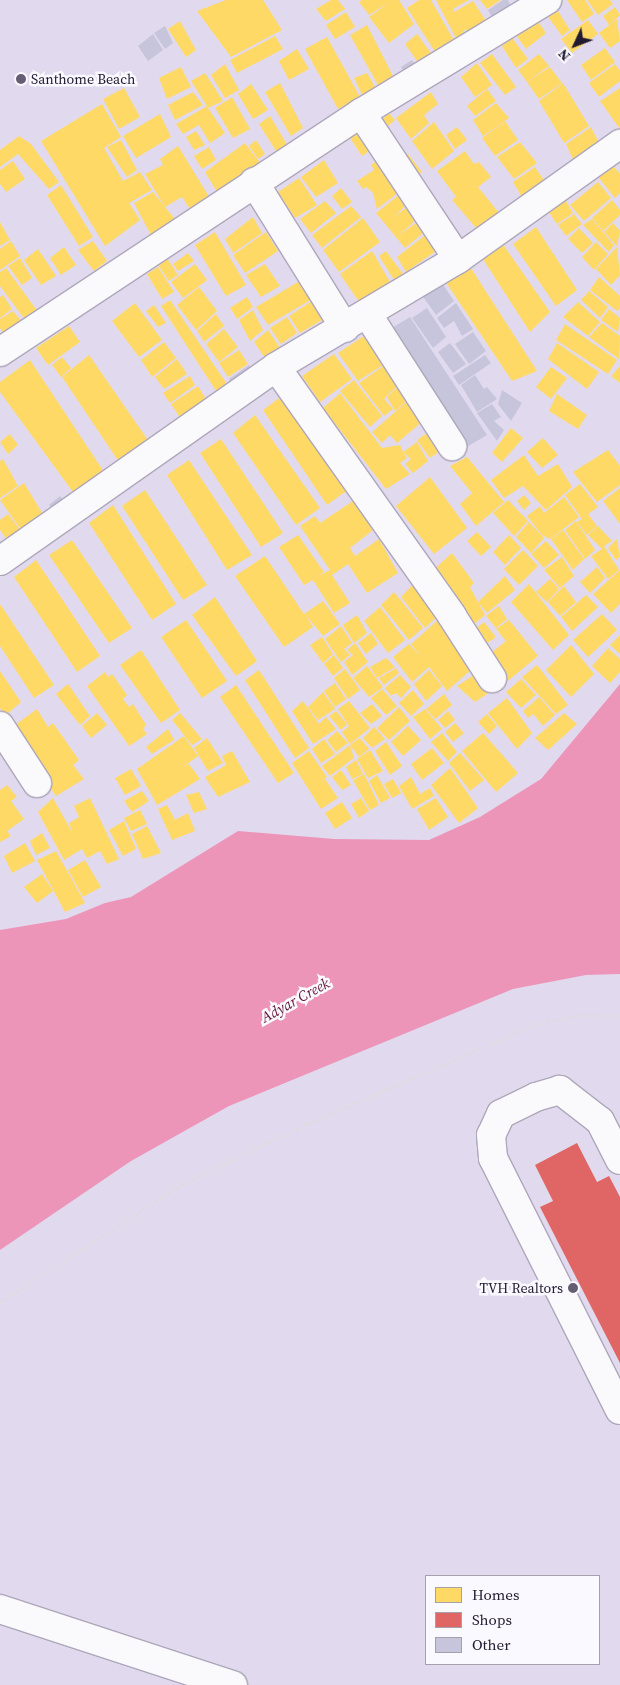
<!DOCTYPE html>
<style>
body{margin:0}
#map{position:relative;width:620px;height:1685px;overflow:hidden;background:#e1daee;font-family:"Source Serif 4",serif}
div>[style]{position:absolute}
.water>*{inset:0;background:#ed95b9}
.homes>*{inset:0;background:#ffd966}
.shops>*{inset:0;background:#e06666}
.building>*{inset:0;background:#c7c5db}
.path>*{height:3px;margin-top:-1.5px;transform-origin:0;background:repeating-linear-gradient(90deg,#dddbe1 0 2.5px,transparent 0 5px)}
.roads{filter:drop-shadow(1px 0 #aea7bb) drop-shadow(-1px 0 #aea7bb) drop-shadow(0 1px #aea7bb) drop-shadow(0 -1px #aea7bb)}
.minor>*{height:28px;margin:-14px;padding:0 14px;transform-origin:14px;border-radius:14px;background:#faf9fc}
.dots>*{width:14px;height:14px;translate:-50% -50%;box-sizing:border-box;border:2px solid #faf9ff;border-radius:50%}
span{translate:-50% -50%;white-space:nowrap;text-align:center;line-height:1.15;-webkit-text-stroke:5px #faf9ff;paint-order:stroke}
.poi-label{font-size:14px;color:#221a30}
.left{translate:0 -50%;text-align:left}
.right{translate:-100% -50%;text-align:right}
.water-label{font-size:15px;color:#651938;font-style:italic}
.legend{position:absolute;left:425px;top:1575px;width:175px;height:90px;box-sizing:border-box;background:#faf9ff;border:1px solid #a4a0ac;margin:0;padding:6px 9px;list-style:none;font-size:15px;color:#221a30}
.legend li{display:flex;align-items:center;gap:10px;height:25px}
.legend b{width:25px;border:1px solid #a4a0ac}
.north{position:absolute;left:550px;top:20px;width:50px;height:50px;-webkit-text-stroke:4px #faf9ff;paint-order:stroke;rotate:227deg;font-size:14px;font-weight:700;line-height:20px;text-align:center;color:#221a30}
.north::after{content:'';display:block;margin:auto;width:18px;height:22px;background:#221a30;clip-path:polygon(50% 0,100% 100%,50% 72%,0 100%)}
</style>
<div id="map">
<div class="water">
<i style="clip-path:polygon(620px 684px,620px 974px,586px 975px,513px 989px,229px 1106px,131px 1161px,0 1250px,0 930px,66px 919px,105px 903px,131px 897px,238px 831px,334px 839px,429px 840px,480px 817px,541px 779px)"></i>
</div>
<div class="homes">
<i style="clip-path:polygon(226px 0,263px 0,282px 30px,231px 57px,197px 11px)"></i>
<i style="clip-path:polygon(331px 0,338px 0,345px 9px,326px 21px,316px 9px)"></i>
<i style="clip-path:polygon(362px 0,399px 0,414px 24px,389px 43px,369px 17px,390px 2px,369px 15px,359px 2px)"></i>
<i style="clip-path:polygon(419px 0,431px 0,455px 42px,437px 55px,407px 8px)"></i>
<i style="clip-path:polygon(436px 0,469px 0,453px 9px,454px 12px,473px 1px,488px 24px,470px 36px,465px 29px,458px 42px)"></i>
<i style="clip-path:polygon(480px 0,501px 0,487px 9px)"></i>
<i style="clip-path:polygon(567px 0,585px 0,594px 14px,582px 22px)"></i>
<i style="clip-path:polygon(587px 0,610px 0,613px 4px,598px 15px)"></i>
<i style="clip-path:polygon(615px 7px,620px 15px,609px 25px,603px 16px)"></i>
<i style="clip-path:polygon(556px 8px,570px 30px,562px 36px,546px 14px)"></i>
<i style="clip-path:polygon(346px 12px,355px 27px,335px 39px,326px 25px)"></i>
<i style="clip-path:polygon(617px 19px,620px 41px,610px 48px,599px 33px)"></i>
<i style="clip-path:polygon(537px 20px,546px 33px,526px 49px,516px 35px)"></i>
<i style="clip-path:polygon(588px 20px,598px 34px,572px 53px,561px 39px)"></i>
<i style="clip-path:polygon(180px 21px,196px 50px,186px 57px,168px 29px)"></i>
<i style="clip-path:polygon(367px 25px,395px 80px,379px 87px,350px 35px)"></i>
<i style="clip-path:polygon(417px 34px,431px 53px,417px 61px,405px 44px)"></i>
<i style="clip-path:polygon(275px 36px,283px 49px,237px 73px,230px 60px)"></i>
<i style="clip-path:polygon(327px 37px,360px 97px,338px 109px,305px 49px)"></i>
<i style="clip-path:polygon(512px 38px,528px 59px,516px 68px,502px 46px)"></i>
<i style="clip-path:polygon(605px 48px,615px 62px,591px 80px,581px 65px)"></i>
<i style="clip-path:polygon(297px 49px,309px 69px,289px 80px,279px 61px)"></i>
<i style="clip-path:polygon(492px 54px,516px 87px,505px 95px,480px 63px)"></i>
<i style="clip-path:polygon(539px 54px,549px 66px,527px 82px,518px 70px)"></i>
<i style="clip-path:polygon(477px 63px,492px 85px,475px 97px,461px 77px)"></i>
<i style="clip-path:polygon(225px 64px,239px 90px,225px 98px,211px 75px)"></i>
<i style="clip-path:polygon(615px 64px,620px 71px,620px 81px,599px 97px,589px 83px)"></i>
<i style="clip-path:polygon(181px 67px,191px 87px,167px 99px,159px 78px)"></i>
<i style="clip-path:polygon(550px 67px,562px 83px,539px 99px,527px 82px)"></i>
<i style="clip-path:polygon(205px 73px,223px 101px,208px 108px,225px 133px,210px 143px,199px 125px,183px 134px,176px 124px,207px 106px,191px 81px)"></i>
<i style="clip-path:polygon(367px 73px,377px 90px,363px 97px,354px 78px)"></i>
<i style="clip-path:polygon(280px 83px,303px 128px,291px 136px,265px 92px)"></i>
<i style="clip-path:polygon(563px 83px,589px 126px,564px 143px,539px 101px)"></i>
<i style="clip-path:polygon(251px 84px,268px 110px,253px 119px,238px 94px)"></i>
<i style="clip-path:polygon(124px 88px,140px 117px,119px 129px,103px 99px)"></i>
<i style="clip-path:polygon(620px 88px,620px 129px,600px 101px)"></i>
<i style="clip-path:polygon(487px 89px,496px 101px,475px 116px,467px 106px)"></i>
<i style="clip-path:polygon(193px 92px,203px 105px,175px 120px,168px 105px)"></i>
<i style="clip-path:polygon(431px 92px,438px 104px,424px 115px,429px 123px,411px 139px,396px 118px)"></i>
<i style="clip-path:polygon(232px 97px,250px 129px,233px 138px,215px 108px)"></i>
<i style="clip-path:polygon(496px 103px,509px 118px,483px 136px,473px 120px)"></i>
<i style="clip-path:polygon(102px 104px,121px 137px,104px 148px,123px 181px,140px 172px,152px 190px,129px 203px,140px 220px,105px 246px,41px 141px)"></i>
<i style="clip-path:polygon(389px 113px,395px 120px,388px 126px,383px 119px)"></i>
<i style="clip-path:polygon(160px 114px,171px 137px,136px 158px,123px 136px)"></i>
<i style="clip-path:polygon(270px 116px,292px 153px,281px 159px,259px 124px)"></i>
<i style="clip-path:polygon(505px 121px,518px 140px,495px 156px,482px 138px)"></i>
<i style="clip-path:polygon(434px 122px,454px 151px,432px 169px,412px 141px)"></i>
<i style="clip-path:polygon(366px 127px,378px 145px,362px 156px,350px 138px)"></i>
<i style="clip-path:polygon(457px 127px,467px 140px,455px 149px,446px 135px)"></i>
<i style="clip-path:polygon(591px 127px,601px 147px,575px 164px,566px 144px)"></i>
<i style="clip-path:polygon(196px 131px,205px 145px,194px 150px,186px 137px)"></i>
<i style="clip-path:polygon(19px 136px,31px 144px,59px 182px,49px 189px,18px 154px,0 167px,0 150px)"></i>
<i style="clip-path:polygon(121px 140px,137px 170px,127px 177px,107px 147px)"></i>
<i style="clip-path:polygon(256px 140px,265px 154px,258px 159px,249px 146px)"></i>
<i style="clip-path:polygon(520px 142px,537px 163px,514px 179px,497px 157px)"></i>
<i style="clip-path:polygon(245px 143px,264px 168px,229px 191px,226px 186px,217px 192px,205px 172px)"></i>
<i style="clip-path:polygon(178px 146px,211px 200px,192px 212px,182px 197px,165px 207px,178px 223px,153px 239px,134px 203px,153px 192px,165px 207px,145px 174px,163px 165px,160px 159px)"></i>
<i style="clip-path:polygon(209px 147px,216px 160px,202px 169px,194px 156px)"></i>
<i style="clip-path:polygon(465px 151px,474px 164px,479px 162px,491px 177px,478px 187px,499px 213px,477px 229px,452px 200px,456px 197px,437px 171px)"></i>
<i style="clip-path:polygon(408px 154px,422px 172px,411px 180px,398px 161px)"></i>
<i style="clip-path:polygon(379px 159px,403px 189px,377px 209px,373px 193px,366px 187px,363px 189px,357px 181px,374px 170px,371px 165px)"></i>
<i style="clip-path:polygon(324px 160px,338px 183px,316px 197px,301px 177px)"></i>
<i style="clip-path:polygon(13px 161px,25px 179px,6px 192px,0 184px,0 170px)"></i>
<i style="clip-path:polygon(609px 161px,620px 174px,620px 193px,615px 198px,594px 172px)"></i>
<i style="clip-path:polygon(535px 167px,545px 182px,523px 199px,513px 182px)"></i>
<i style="clip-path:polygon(299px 178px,317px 205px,295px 218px,278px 192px)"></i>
<i style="clip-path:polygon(598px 182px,611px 198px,584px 221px,570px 205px)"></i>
<i style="clip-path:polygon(61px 185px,93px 237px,79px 246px,47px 195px)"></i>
<i style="clip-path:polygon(341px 188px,352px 202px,342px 209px,332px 196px)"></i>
<i style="clip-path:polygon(400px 194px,406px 205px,394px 217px,407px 207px,415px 221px,398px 236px,420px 220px,427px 230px,405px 248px,376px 213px)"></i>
<i style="clip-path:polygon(563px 196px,573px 213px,557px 224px,546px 208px)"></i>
<i style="clip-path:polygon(612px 200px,620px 210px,620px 215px,603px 231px,592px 218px)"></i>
<i style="clip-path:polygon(325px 201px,336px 213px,311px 233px,300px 219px)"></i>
<i style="clip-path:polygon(351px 206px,361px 217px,322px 248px,312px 235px)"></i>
<i style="clip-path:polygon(574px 214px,582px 224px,566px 236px,558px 225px)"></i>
<i style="clip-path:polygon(253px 217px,262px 233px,233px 253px,225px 239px)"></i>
<i style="clip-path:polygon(363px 218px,380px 242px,339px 272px,323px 250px)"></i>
<i style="clip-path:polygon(592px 219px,614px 245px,609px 252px,583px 225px)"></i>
<i style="clip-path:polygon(0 222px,10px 240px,0 246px)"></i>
<i style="clip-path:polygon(613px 223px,620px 231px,617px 246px,604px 232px)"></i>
<i style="clip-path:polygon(536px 227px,577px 290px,556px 306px,513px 244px)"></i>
<i style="clip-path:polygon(579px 228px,593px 243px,582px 253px,568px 239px)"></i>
<i style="clip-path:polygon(215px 232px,246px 285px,226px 296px,195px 245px)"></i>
<i style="clip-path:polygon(266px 232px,278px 251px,245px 273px,233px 255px)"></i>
<i style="clip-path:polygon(428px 233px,439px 249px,406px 272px,397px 257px)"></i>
<i style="clip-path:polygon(500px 240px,550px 312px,530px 332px,479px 253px)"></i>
<i style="clip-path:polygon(11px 241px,20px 256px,0 270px,0 249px)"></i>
<i style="clip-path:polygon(93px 241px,107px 261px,94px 271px,78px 250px)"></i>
<i style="clip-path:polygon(596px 242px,608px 254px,594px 270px,582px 257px)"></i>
<i style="clip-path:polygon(64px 247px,76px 265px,61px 275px,50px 258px)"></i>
<i style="clip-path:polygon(617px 247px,620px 275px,611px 285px,596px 269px)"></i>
<i style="clip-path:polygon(38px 249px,56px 276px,41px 285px,24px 260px)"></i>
<i style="clip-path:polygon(372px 251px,390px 282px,359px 302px,340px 274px)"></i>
<i style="clip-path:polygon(386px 251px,404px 275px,394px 280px,379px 256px)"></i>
<i style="clip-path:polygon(188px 253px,194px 261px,178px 271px,173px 264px)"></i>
<i style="clip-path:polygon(20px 258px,32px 278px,22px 285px,8px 266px)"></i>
<i style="clip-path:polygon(167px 258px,178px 275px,169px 281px,158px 265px)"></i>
<i style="clip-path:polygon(195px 264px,207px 280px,183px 298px,171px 282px)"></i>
<i style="clip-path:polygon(265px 264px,280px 286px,261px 297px,246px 275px)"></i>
<i style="clip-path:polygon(469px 265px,537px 371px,512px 381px,445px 281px)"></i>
<i style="clip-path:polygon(158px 267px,174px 292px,162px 299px,147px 274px)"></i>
<i style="clip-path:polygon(6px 268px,38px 312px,26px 321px,0 286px,0 272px)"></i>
<i style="clip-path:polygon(599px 277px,620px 296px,620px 308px,617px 311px,590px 290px)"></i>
<i style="clip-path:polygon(303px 279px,314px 298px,268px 325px,256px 307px)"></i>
<i style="clip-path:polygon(199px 287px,217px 311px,196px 330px,177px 305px)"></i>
<i style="clip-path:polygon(589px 291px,608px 307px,600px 318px,581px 300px)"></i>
<i style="clip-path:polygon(3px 295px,12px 309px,0 318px,0 297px)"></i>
<i style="clip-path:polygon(247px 297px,253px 307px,237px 319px,230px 308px)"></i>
<i style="clip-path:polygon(318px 297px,329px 316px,300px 333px,289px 316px)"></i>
<i style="clip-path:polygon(170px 300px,229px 387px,218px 394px,161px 306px)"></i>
<i style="clip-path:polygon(578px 302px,600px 322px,588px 336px,563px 317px)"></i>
<i style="clip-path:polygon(135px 303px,162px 340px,139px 357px,112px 321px)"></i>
<i style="clip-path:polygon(154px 305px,166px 323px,158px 327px,146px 311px)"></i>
<i style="clip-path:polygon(609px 309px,620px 318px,618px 332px,601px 320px)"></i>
<i style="clip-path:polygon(253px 310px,263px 330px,250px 341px,239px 320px)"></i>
<i style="clip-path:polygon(13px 311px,23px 323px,5px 336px,0 328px,0 319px)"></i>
<i style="clip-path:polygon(216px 314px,224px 326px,204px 342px,197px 331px)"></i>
<i style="clip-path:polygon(287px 317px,297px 333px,281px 344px,270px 328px)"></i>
<i style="clip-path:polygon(602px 323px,620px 336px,619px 359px,589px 337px)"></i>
<i style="clip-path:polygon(565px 324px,617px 360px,608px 374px,556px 340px)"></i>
<i style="clip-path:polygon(69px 326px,80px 342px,48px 365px,36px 348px)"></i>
<i style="clip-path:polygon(224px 329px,238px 347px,219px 362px,206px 344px)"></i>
<i style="clip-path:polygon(268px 330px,282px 351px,267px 361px,254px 342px)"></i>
<i style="clip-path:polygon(373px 330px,389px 361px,358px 381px,338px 353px)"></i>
<i style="clip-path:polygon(164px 342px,176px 358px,152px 377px,141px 360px)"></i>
<i style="clip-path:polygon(557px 343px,599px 372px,587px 389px,548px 359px)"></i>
<i style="clip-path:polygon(239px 350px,248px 364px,228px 377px,219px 363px)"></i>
<i style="clip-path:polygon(334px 354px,352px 379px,320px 402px,302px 376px)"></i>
<i style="clip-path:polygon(89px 355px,150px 443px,121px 465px,62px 377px)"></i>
<i style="clip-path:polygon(62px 357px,71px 368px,61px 377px,52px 365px)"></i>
<i style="clip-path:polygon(177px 359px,187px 374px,164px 389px,155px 377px)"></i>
<i style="clip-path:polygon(30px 360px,108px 478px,78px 499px,0 392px,0 382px)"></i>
<i style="clip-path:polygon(389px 362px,401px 382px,384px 399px,393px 409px,384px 416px,359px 383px)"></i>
<i style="clip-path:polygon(620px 366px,620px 383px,611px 376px)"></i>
<i style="clip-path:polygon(551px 367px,567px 378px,551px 399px,536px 387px)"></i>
<i style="clip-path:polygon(190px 376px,195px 385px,170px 403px,163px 393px)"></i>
<i style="clip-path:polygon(354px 380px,382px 416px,370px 427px,340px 391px)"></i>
<i style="clip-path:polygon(403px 382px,412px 396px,395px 411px,387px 397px)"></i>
<i style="clip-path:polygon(198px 386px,207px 401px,181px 419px,171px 404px)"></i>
<i style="clip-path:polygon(286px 393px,349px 489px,327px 505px,263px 410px)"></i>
<i style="clip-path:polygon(340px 393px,382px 448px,400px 445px,403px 452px,417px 442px,428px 461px,413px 473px,405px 464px,411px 459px,403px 452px,407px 458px,400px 463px,410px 474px,386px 489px,323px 408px)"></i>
<i style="clip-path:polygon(557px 394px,587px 415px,578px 429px,549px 411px)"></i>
<i style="clip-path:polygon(412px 397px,423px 421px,397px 443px,390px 435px,382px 443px,372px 432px)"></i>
<i style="clip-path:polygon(255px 415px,320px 508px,296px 525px,233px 433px)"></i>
<i style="clip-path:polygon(511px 428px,523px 438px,502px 462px,492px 453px)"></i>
<i style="clip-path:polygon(431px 430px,443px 449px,430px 458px,417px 440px)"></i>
<i style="clip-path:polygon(10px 434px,18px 445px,8px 454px,0 442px)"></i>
<i style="clip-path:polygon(543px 438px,558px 455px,542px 468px,527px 452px)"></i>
<i style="clip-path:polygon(221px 439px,283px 533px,261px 547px,200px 453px)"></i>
<i style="clip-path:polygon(608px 450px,620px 466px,620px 485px,597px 502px,573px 472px)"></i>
<i style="clip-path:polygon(524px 455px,538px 476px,558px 464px,572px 487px,546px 510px,523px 486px,504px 498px,491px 480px)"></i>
<i style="clip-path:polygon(467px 457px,504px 502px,476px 526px,460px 504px,472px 493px,450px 466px)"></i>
<i style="clip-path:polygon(3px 459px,18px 486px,0 498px,0 461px)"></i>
<i style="clip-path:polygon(189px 460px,252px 555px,227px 570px,167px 475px)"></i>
<i style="clip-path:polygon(430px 477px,467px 528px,434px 554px,396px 506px)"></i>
<i style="clip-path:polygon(24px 483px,44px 516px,22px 531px,0 500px)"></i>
<i style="clip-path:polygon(580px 484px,598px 507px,588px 514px,597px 526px,587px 535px,577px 522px,582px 519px,565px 495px)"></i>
<i style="clip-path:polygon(620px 488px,620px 524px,603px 501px)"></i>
<i style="clip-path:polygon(145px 490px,207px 585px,183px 600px,122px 506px)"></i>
<i style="clip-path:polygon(524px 495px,531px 503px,524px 510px,517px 501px)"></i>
<i style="clip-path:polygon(564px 497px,579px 517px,550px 539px,542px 535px,527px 516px,540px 506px,544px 513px)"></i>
<i style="clip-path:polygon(508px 500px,528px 521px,514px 536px,493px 513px)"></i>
<i style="clip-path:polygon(353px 501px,373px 530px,350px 548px,355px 556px,379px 539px,398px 573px,367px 593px,348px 564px,332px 575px,350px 603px,334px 613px,313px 580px,304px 585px,279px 547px,298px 535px,324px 572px,316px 577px,330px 570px,300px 526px,315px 516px,320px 523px)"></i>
<i style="clip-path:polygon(113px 505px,176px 604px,152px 620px,89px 523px)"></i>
<i style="clip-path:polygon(8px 514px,21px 531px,8px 541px,0 530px,0 520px)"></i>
<i style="clip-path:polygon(576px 521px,595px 550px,585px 559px,565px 530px)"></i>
<i style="clip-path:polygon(529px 522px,544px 538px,531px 553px,516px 537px)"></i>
<i style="clip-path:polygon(598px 526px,612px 541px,604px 546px,619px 570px,608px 579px,591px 556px,602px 549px,588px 535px)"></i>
<i style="clip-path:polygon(563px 530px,584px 559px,573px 570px,551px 539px)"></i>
<i style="clip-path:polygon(477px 532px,491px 547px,481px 556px,467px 541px)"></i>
<i style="clip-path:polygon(509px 535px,521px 548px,505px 565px,493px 552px)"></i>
<i style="clip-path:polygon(617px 539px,620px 557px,616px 560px,608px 548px)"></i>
<i style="clip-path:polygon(72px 540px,132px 628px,109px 643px,49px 555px)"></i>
<i style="clip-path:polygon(546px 541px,559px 555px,544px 568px,531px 554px)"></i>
<i style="clip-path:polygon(523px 550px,538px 566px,519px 585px,504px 569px)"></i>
<i style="clip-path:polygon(452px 553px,474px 583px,470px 587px,485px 615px,468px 629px,430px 573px)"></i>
<i style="clip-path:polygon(265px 556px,304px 614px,323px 601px,340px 624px,323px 636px,306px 615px,313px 627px,284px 647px,235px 576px)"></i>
<i style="clip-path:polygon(562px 557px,574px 576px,560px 588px,544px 570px)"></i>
<i style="clip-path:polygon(36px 560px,100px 656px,77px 672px,14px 577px)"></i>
<i style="clip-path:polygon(597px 567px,605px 578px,590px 593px,580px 582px)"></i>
<i style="clip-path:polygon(620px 570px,620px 604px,611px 613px,593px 594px)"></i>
<i style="clip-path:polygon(505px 576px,515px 590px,487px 613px,478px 602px)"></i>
<i style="clip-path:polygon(420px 577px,444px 610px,425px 628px,401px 597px)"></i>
<i style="clip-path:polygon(550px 579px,559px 589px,547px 602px,536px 592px)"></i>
<i style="clip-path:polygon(529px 584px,569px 635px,553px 650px,511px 602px)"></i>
<i style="clip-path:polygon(564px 586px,576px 602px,560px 616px,548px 602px)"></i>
<i style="clip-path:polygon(394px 592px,423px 628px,409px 640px,381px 605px)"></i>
<i style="clip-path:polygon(586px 595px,598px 607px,572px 631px,561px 617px)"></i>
<i style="clip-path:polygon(215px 597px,257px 661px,236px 676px,192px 615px)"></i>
<i style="clip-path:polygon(0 604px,54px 685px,34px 698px,0 646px)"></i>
<i style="clip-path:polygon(499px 606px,507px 619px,496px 628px,486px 616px)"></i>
<i style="clip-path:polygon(380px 607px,405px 640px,388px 653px,364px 621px)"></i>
<i style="clip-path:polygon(602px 614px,617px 630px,588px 657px,573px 640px)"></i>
<i style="clip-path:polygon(357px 615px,367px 633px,354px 643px,343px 625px)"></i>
<i style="clip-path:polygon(439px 619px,473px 668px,447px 691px,429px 667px,412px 682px,393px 657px,409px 644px,421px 657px,411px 644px)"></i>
<i style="clip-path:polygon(186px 620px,227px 681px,202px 698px,161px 637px)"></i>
<i style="clip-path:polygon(509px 620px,538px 656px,504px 684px,486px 657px,506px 641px,496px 629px)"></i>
<i style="clip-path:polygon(484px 622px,496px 637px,482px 647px,470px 633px)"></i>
<i style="clip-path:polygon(341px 626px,352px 643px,344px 649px,350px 655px,341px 662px,325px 639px)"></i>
<i style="clip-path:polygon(371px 633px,378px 644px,366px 654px,358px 643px)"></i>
<i style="clip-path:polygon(620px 635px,620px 654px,610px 645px)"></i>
<i style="clip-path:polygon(322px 637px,333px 654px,323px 663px,310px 645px)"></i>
<i style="clip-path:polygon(355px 643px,368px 662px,352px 675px,344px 662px,353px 655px,347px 650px)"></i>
<i style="clip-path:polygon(571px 645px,594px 674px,571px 697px,546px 670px)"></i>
<i style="clip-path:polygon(608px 648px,620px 659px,620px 672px,610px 683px,592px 666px)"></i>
<i style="clip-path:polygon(141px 650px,180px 710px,161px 723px,120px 665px)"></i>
<i style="clip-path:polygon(334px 655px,343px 668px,333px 676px,324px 664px)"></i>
<i style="clip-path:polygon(386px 658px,395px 667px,377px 678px,370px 667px)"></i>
<i style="clip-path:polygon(537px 665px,568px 705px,556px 714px,522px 677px)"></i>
<i style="clip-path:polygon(367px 666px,383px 687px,369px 697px,353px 678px)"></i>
<i style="clip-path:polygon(396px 668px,399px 673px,384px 685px,379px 678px)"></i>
<i style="clip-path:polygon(345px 669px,360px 690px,348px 699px,334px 678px)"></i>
<i style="clip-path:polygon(259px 670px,309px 748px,295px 758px,245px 680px)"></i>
<i style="clip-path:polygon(429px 670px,442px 686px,426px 701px,414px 684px)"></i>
<i style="clip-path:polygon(0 671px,21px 702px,5px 716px,0 708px)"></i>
<i style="clip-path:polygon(480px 671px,493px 690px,475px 702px,457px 686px)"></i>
<i style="clip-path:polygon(105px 672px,108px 677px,112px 674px,127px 695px,123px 699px,129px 707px,133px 704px,146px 725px,143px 729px,147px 734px,129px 746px,87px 686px)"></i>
<i style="clip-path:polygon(400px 675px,411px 687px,401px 698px,396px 693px,391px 696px,385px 688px)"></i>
<i style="clip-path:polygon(521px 679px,536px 695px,521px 708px,506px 692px)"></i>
<i style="clip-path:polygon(335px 683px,346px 699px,335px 707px,324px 691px)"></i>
<i style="clip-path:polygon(68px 684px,90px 716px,80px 725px,56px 694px)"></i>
<i style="clip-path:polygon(236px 685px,294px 773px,278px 783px,220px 697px)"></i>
<i style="clip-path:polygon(382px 689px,397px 706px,386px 715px,371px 698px)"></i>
<i style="clip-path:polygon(413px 690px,424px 704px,411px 716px,399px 703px)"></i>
<i style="clip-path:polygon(323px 692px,335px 709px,318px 720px,308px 707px)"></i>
<i style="clip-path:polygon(444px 694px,452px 705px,435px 719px,426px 709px)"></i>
<i style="clip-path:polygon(539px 697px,555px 715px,543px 726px,533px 714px,528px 718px,523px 711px)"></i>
<i style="clip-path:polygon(507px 698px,532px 733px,517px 749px,488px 713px)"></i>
<i style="clip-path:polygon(303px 701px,319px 724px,326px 717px,336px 729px,313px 744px,292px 711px)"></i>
<i style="clip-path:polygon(349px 701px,370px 728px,350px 744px,342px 732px,349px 726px,338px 709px)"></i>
<i style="clip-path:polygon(372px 704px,382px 716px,371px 724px,360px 713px)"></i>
<i style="clip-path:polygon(399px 707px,410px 721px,389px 740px,377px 728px)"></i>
<i style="clip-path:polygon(37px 709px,48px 727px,53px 723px,79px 760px,73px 765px,84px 779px,56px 796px,8px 730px)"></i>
<i style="clip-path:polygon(425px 709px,442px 729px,430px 739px,413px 717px)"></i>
<i style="clip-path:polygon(336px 711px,347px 724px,341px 730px,329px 716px)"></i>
<i style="clip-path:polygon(448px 711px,455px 720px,445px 728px,438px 720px)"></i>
<i style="clip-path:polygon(97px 713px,107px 725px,91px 738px,82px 726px)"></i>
<i style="clip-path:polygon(180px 713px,202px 739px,192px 745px,172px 720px)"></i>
<i style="clip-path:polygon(564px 713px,577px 724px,548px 750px,535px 738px)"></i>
<i style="clip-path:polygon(487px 714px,497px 726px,489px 734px,478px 722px)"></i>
<i style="clip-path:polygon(455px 723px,464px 733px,453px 742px,445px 732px)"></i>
<i style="clip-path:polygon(408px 726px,421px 740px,403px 756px,391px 742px)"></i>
<i style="clip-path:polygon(374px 727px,385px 739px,372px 748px,363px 738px)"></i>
<i style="clip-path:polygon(168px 729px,174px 740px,152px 754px,146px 747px)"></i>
<i style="clip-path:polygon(337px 731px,348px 743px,336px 752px,327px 740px)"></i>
<i style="clip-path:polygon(442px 733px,457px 752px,448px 761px,431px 742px)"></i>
<i style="clip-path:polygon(483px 733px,518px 773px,496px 792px,462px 751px)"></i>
<i style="clip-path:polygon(184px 736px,198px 756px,183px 767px,189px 764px,200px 779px,157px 805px,137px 769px)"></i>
<i style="clip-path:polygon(207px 738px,223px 763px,208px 771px,194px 748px)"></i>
<i style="clip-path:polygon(360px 738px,369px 749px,359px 757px,350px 745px)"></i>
<i style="clip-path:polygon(324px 739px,335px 754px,321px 763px,312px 749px)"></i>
<i style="clip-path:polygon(386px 742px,402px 766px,390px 775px,375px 751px)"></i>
<i style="clip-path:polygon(350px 745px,354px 758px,330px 776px,322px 766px)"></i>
<i style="clip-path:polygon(432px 748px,444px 763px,422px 780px,411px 764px)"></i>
<i style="clip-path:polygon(370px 750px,383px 771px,368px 778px,357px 759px)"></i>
<i style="clip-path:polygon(232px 751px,250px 782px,218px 797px,205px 777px,226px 765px,222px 756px)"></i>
<i style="clip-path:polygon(309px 751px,327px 777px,320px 782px,325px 779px,338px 798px,321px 809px,292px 763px)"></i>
<i style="clip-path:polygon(460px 753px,484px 780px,470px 791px,449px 763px)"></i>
<i style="clip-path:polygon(356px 760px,363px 774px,352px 779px,346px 767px)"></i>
<i style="clip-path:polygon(450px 768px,478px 808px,459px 823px,431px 785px)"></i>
<i style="clip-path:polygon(131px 769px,141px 786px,125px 795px,115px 778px)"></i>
<i style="clip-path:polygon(341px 770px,351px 785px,342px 790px,332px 777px)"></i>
<i style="clip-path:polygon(364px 774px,379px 805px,370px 810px,353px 780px)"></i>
<i style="clip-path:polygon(377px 775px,390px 798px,381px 803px,369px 781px)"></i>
<i style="clip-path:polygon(411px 777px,420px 794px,430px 788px,434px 796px,412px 809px,399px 786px)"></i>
<i style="clip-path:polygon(393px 779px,401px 793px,392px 798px,384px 784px)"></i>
<i style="clip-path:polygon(7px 785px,17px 797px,11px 801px,24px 819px,7px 831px,11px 836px,0 842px,0 790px)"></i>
<i style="clip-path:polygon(142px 791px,149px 801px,132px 812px,124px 801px)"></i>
<i style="clip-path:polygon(199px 792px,207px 809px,194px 813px,186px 795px)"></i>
<i style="clip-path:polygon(53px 798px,73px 834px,69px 823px,79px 817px,74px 806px,90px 798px,119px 859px,107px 864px,100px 851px,87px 858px,82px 849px,64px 860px,38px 812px)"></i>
<i style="clip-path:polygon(361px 798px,369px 811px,359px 818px,351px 804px)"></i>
<i style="clip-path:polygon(436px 798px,448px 817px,429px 830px,417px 809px)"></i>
<i style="clip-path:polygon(342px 802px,352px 818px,335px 829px,325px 813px)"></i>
<i style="clip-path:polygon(167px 805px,175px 820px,188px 813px,195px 831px,172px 840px,158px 809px)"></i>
<i style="clip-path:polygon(140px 810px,147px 824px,131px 831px,124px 818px)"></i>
<i style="clip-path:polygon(124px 821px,136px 849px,123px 856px,109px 830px)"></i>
<i style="clip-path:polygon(147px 826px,161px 853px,143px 859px,132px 834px)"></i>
<i style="clip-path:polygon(42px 833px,50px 848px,36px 855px,30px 841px)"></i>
<i style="clip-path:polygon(25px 843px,35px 861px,12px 873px,4px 856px)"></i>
<i style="clip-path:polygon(56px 851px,85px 903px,65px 912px,37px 860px)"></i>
<i style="clip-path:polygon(85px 860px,101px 887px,83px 897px,68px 870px)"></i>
<i style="clip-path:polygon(42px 874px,53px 891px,37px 903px,24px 887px)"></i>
</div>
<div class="shops">
<i style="clip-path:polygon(577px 1143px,597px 1182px,609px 1176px,620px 1197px,620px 1363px,540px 1207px,553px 1201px,535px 1165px)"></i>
</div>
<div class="building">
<i style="clip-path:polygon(503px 0,508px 0,514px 12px,496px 24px,488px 10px)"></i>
<i style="clip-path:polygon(165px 26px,173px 43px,165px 49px,154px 33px)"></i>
<i style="clip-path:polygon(153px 34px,163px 50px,148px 61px,138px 46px)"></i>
<i style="clip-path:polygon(412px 60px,417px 67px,405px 75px,401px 67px)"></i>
<i style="clip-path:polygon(440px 280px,454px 301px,436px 315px,421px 294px)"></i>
<i style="clip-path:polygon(456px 303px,473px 329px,462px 336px,454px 321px,444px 328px,437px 318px)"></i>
<i style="clip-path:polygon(427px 308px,446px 337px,433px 348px,412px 318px)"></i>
<i style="clip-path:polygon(410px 317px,487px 435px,465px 448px,387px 331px)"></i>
<i style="clip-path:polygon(473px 332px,486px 351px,469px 364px,455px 344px)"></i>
<i style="clip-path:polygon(450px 343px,466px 364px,453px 373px,438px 352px)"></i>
<i style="clip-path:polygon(485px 355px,491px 363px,459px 385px,453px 376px)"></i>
<i style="clip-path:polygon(249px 365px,256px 377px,237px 390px,229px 379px)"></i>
<i style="clip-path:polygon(475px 375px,484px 389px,487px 387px,497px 399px,477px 412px,461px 385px)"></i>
<i style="clip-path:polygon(502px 390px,522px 403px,511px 421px,498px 404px)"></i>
<i style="clip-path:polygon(492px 404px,501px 417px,494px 421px,504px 430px,497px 441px,477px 413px)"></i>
<i style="clip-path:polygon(60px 496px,67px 504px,57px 513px,49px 505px)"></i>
</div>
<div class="path">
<i style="left:0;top:1302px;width:218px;rotate:-32.8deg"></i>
<i style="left:183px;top:1184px;width:138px;rotate:-25.8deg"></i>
<i style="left:307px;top:1124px;width:251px;rotate:-23.5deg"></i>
<i style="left:537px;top:1024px;width:45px;rotate:-11.6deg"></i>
<i style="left:581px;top:1015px;width:39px;rotate:1deg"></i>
</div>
<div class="roads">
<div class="minor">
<i style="left:361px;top:113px;width:175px;rotate:56.4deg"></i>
<i style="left:254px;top:182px;width:172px;rotate:58.1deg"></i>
<i style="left:368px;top:315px;width:156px;rotate:57.3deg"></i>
<i style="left:0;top:352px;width:433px;rotate:-33.5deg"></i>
<i style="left:361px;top:113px;width:218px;rotate:-31.3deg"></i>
<i style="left:276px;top:367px;width:305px;rotate:54.7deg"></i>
<i style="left:452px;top:616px;width:74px;rotate:57.2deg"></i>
<i style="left:0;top:561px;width:337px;rotate:-35.1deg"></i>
<i style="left:276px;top:367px;width:212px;rotate:-30.7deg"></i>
<i style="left:458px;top:259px;width:199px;rotate:-35.4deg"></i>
<i style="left:0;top:726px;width:68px;rotate:57deg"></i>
<i style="left:620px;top:1160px;width:44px;rotate:-117.1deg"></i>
<i style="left:600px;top:1121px;width:51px;rotate:-142.2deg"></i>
<i style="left:560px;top:1090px;width:25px;rotate:164deg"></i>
<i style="left:536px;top:1097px;width:39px;rotate:154deg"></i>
<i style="left:501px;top:1114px;width:23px;rotate:115deg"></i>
<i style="left:491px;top:1135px;width:23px;rotate:85deg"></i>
<i style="left:493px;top:1158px;width:282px;rotate:63.3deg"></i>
<i style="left:0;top:1609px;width:245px;rotate:18.1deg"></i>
</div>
</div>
<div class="dots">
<i style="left:21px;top:79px;background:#655d72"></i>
<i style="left:573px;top:1288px;background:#655d72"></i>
</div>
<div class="poi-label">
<span class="left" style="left:31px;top:79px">Santhome Beach</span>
<span class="right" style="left:563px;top:1288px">TVH Realtors</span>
</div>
<div class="water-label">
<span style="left:295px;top:1000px;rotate:-29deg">Adyar Creek</span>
</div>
<ul class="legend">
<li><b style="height:14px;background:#ffd966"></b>Homes</li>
<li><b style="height:14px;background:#e06666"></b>Shops</li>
<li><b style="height:14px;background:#c7c5db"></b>Other</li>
</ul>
<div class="north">N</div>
</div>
